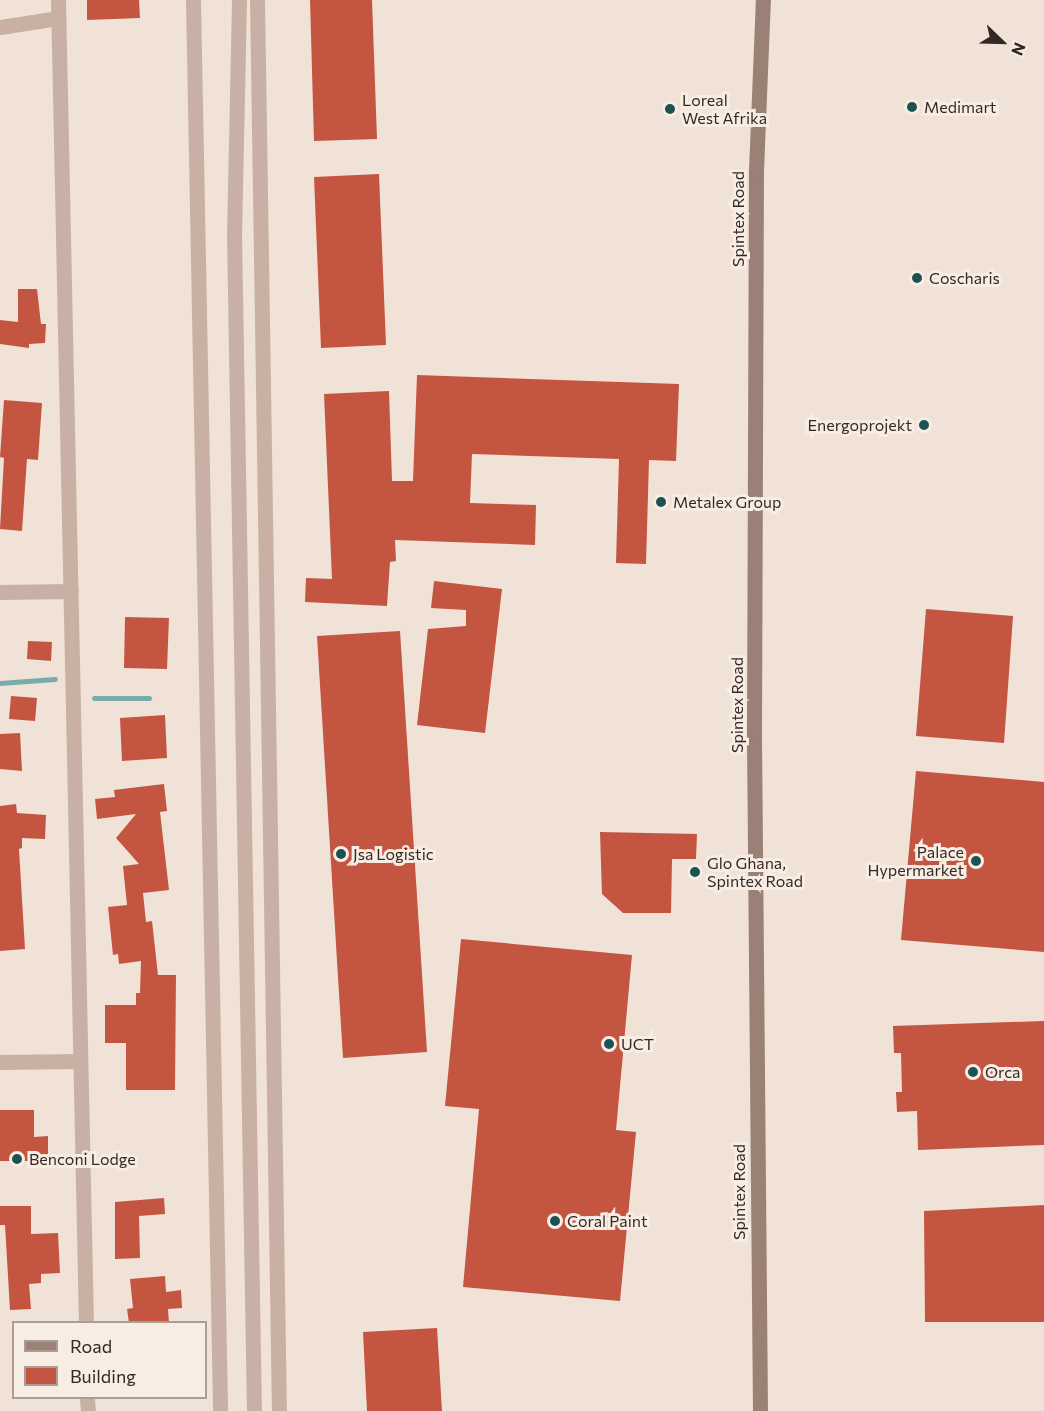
<!DOCTYPE html>
<style>
body{margin:0}
#map{position:relative;width:1044px;height:1411px;overflow:hidden;background:#f0e2d7;font-family:Commissioner,sans-serif}
div>[style]{position:absolute}
.stream>*{height:5px;margin:-2.5px;padding:0 2.5px;transform-origin:2.5px;border-radius:2.5px;background:#77acaa}
.building>*{inset:0;background:#c45541}
.street>*{height:15px;margin:-7.5px;padding:0 7.5px;transform-origin:7.5px;border-radius:7.5px;background:#c8b1a4}
.secondary>*{height:15px;margin:-7.5px;padding:0 7.5px;transform-origin:7.5px;border-radius:7.5px;background:#9b8075}
.dots>*{width:16px;height:16px;translate:-50% -50%;box-sizing:border-box;border:3px solid #f8ede3;border-radius:50%}
span{translate:-50% -50%;white-space:nowrap;text-align:center;line-height:1.15;-webkit-text-stroke:6px #f8ede3;paint-order:stroke}
.poi-label{font-size:16px;color:#332825}
.left{translate:0 -50%;text-align:left}
.right{translate:-100% -50%;text-align:right}
.street-label{font-size:16px;color:#332825}
.legend{position:absolute;left:12px;top:1321px;width:195px;height:78px;box-sizing:border-box;background:#f8ede3;border:2px solid #a99e97;margin:0;padding:8px 10px;list-style:none;font-size:18px;color:#332825}
.legend li{display:flex;align-items:center;gap:12px;height:30px}
.legend b{width:30px;border:2px solid #a99e97}
.north{position:absolute;left:972px;top:12px;width:60px;height:60px;-webkit-text-stroke:4px #f8ede3;paint-order:stroke;rotate:113deg;font-size:16px;font-weight:700;line-height:24px;text-align:center;color:#332825}
.north::after{content:'';display:block;margin:auto;width:21px;height:27px;background:#332825;clip-path:polygon(50% 0,100% 100%,50% 72%,0 100%)}
</style>
<div id="map">
<div class="stream">
<i style="left:0;top:683px;width:55px;rotate:-4.2deg"></i>
<i style="left:94px;top:698px;width:55px"></i>
</div>
<div class="building">
<i style="clip-path:polygon(87px 0,139px 0,140px 18px,87px 20px)"></i>
<i style="clip-path:polygon(310px 0,372px 0,377px 139px,314px 141px)"></i>
<i style="clip-path:polygon(379px 174px,386px 345px,321px 348px,314px 177px)"></i>
<i style="clip-path:polygon(18px 289px,37px 289px,41px 324px,46px 324px,45px 343px,29px 344px,29px 348px,0 344px,0 320px,18px 322px)"></i>
<i style="clip-path:polygon(417px 375px,679px 384px,676px 461px,649px 460px,646px 564px,616px 563px,619px 459px,472px 454px,470px 503px,536px 505px,535px 545px,395px 540px,396px 561px,390px 562px,387px 606px,305px 602px,306px 578px,332px 579px,324px 394px,389px 391px,392px 481px,413px 481px)"></i>
<i style="clip-path:polygon(4px 400px,42px 403px,38px 460px,27px 459px,22px 531px,0 529px,4px 458px,0 457px)"></i>
<i style="clip-path:polygon(434px 581px,502px 589px,485px 733px,417px 725px,428px 629px,466px 626px,466px 610px,431px 608px)"></i>
<i style="clip-path:polygon(926px 609px,1013px 616px,1004px 743px,916px 736px)"></i>
<i style="clip-path:polygon(125px 617px,169px 618px,167px 669px,124px 668px)"></i>
<i style="clip-path:polygon(400px 631px,427px 1052px,343px 1058px,317px 636px)"></i>
<i style="clip-path:polygon(28px 641px,52px 642px,51px 661px,27px 659px)"></i>
<i style="clip-path:polygon(11px 696px,37px 698px,35px 721px,9px 719px)"></i>
<i style="clip-path:polygon(165px 715px,167px 758px,122px 761px,120px 718px)"></i>
<i style="clip-path:polygon(20px 733px,22px 771px,0 769px,0 734px)"></i>
<i style="clip-path:polygon(916px 771px,1044px 782px,1044px 952px,901px 940px)"></i>
<i style="clip-path:polygon(164px 784px,167px 811px,160px 812px,169px 890px,143px 893px,146px 922px,152px 921px,158px 975px,176px 975px,175px 1090px,126px 1090px,126px 1043px,105px 1043px,105px 1005px,136px 1005px,136px 993px,140px 993px,141px 961px,119px 964px,118px 954px,113px 955px,108px 907px,127px 905px,123px 866px,139px 864px,116px 838px,136px 814px,97px 819px,95px 799px,115px 797px,114px 790px)"></i>
<i style="clip-path:polygon(16px 804px,17px 813px,46px 815px,45px 839px,22px 838px,22px 848px,19px 849px,25px 949px,0 951px,0 806px)"></i>
<i style="clip-path:polygon(600px 832px,697px 834px,696px 859px,672px 859px,671px 913px,623px 913px,602px 894px)"></i>
<i style="clip-path:polygon(461px 939px,632px 955px,616px 1130px,636px 1132px,620px 1301px,463px 1287px,479px 1109px,445px 1106px)"></i>
<i style="clip-path:polygon(1044px 1021px,1044px 1145px,918px 1150px,917px 1111px,897px 1112px,896px 1092px,902px 1092px,901px 1053px,894px 1053px,893px 1026px)"></i>
<i style="clip-path:polygon(0 1110px,34px 1110px,34px 1137px,48px 1136px,48px 1157px,34px 1157px,34px 1161px,0 1161px)"></i>
<i style="clip-path:polygon(164px 1198px,165px 1214px,139px 1216px,140px 1258px,115px 1259px,115px 1202px)"></i>
<i style="clip-path:polygon(1044px 1205px,1044px 1322px,925px 1322px,924px 1211px)"></i>
<i style="clip-path:polygon(0 1206px,31px 1206px,31px 1234px,58px 1233px,60px 1273px,41px 1274px,41px 1283px,29px 1284px,31px 1309px,10px 1310px,5px 1225px,0 1225px)"></i>
<i style="clip-path:polygon(165px 1276px,166px 1292px,181px 1290px,182px 1308px,168px 1309px,169px 1323px,129px 1323px,127px 1309px,133px 1308px,130px 1279px)"></i>
<i style="clip-path:polygon(437px 1328px,442px 1411px,367px 1411px,363px 1332px)"></i>
</div>
<div class="street">
<i style="left:58px;top:0;width:1322px;rotate:88.79deg"></i>
<i style="left:193px;top:0;width:1411px;rotate:88.9deg"></i>
<i style="left:239px;top:0;width:233px;rotate:91.2deg"></i>
<i style="left:234px;top:233px;width:1178px;rotate:89.03deg"></i>
<i style="left:257px;top:0;width:1411px;rotate:89.11deg"></i>
<i style="left:0;top:27px;width:59px;rotate:-8.8deg"></i>
<i style="left:0;top:592px;width:71px;rotate:-0.8deg"></i>
<i style="left:0;top:1062px;width:80px;rotate:-0.7deg"></i>
<i style="left:87px;top:1398px;width:13px;rotate:86deg"></i>
</div>
<div class="secondary">
<i style="left:760px;top:1411px;width:675px;rotate:-90.51deg"></i>
<i style="left:754px;top:736px;width:565px;rotate:-89.8deg"></i>
<i style="left:756px;top:171px;width:171px;rotate:-87.7deg"></i>
</div>
<div class="dots">
<i style="left:912px;top:107px;background:#1c5352"></i>
<i style="left:670px;top:109px;background:#1c5352"></i>
<i style="left:917px;top:278px;background:#1c5352"></i>
<i style="left:924px;top:425px;background:#1c5352"></i>
<i style="left:661px;top:502px;background:#1c5352"></i>
<i style="left:341px;top:854px;background:#1c5352"></i>
<i style="left:976px;top:861px;background:#1c5352"></i>
<i style="left:695px;top:872px;background:#1c5352"></i>
<i style="left:609px;top:1044px;background:#1c5352"></i>
<i style="left:973px;top:1072px;background:#1c5352"></i>
<i style="left:17px;top:1159px;background:#1c5352"></i>
<i style="left:555px;top:1221px;background:#1c5352"></i>
</div>
<div class="poi-label">
<span class="left" style="left:682px;top:109px">Loreal<br>West Afrika</span>
<span class="left" style="left:924px;top:107px">Medimart</span>
<span class="left" style="left:929px;top:278px">Coscharis</span>
<span class="right" style="left:912px;top:425px">Energoprojekt</span>
<span class="left" style="left:673px;top:502px">Metalex Group</span>
<span class="right" style="left:964px;top:861px">Palace<br>Hypermarket</span>
<span class="left" style="left:353px;top:854px">Jsa Logistic</span>
<span class="left" style="left:707px;top:872px">Glo Ghana,<br>Spintex Road</span>
<span class="left" style="left:621px;top:1044px">UCT</span>
<span class="left" style="left:985px;top:1072px">Orca</span>
<span class="left" style="left:29px;top:1159px">Benconi Lodge</span>
<span class="left" style="left:567px;top:1221px">Coral Paint</span>
</div>
<div class="street-label">
<span style="left:738px;top:219px;rotate:-90deg">Spintex Road</span>
<span style="left:737px;top:705px;rotate:-90deg">Spintex Road</span>
<span style="left:739px;top:1192px;rotate:-90deg">Spintex Road</span>
</div>
<ul class="legend">
<li><b style="height:8px;background:#9b8075"></b>Road</li>
<li><b style="height:16px;background:#c45541"></b>Building</li>
</ul>
<div class="north">N</div>
</div>
